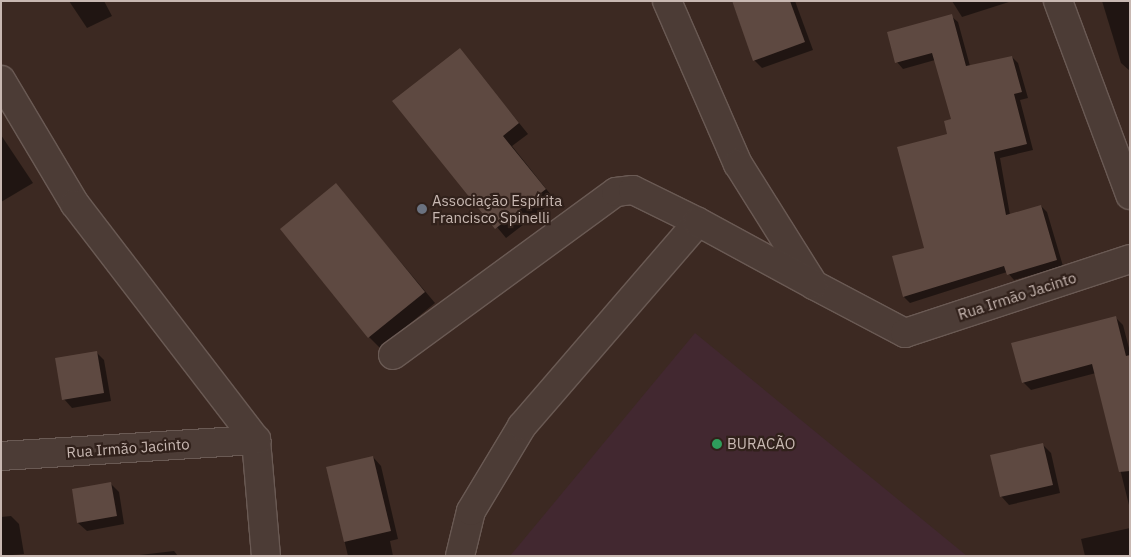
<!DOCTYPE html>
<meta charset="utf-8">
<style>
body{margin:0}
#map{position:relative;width:1131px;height:557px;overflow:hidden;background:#3c2922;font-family:"IBM Plex Sans",sans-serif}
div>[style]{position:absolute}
.green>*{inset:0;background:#422830}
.shadow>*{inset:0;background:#0007}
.building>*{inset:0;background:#5e4941}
.roads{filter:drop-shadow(1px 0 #6a5a54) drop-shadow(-1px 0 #6a5a54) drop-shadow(0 1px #6a5a54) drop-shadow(0 -1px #6a5a54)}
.minor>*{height:28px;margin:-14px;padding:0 14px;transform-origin:14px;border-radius:14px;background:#4c3c36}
.dots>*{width:14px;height:14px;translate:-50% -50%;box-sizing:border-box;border:2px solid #31211b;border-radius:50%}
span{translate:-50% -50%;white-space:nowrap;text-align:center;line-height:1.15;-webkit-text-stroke:4.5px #31211b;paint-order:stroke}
.poi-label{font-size:15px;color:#c8b8b2}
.left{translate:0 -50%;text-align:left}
.street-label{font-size:15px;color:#c8b8b2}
.frame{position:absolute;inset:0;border:2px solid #c8b8b2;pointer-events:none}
</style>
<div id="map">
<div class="green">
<i style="clip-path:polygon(695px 333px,967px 556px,510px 556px)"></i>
</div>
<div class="shadow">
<i style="clip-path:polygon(69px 1px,104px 1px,112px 16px,87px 28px)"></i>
<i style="clip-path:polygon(732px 1px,795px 1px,813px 50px,762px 68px,754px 60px)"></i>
<i style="clip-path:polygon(952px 1px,1012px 1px,962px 17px)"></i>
<i style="clip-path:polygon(1102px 1px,1130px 1px,1130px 71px,1121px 63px)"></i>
<i style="clip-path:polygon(951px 16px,958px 22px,970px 66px,1012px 57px,1018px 63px,1028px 98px,1020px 100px,1033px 150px,1000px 158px,1010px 215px,1041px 206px,1047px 212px,1063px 266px,1014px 280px,1007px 272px,910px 303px,904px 297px,925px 249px,953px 120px,935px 60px,903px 69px,897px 62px)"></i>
<i style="clip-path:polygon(460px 50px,528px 134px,512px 146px,555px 200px,506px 238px,393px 101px)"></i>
<i style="clip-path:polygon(1px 135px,33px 183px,1px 202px)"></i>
<i style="clip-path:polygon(336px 185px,435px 303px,380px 348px,369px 337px)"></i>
<i style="clip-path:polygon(1115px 317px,1123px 325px,1130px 352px,1130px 509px,1096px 373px,1031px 390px,1023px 382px)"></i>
<i style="clip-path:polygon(96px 352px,104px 360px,111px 401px,72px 408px,64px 399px)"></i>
<i style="clip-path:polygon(1043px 445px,1051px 453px,1060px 493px,1009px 505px,1001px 496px)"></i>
<i style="clip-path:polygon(373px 457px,381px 466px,398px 539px,390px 541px,393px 556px,348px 556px,327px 468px)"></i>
<i style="clip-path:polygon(111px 484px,119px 492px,124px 524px,87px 531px,78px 523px,73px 490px)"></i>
<i style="clip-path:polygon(11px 516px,19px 524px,24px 554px,1px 556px,1px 517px)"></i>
<i style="clip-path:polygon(1130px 528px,1130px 556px,1085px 556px,1081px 539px)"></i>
<i style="clip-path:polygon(174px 551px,178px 556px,131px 556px)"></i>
</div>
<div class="building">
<i style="clip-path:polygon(732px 1px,790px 1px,805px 42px,753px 61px)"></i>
<i style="clip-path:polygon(952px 14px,966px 66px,1012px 56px,1022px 92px,1014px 94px,1027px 144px,994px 152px,1006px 215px,1041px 205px,1057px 260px,1007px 275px,1004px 266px,903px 297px,892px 256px,924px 248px,897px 147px,947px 134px,944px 121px,951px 119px,932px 53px,895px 63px,887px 32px)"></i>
<i style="clip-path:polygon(460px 48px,519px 123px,503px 136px,546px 189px,495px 229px,392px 101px)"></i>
<i style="clip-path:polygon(336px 183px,425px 292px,368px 338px,280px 229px)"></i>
<i style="clip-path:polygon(1116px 316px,1126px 356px,1130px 355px,1130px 471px,1119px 472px,1092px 364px,1022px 383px,1011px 343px)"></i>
<i style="clip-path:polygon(97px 351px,104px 393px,62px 400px,55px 358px)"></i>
<i style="clip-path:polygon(1043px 443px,1053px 485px,1000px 497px,990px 455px)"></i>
<i style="clip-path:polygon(373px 456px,391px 531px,344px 542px,326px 467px)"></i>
<i style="clip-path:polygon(111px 482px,117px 516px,77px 523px,72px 489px)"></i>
</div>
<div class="roads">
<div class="minor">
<i style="left:667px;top:1px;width:178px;rotate:66.5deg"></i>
<i style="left:738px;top:164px;width:143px;rotate:57.9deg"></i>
<i style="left:814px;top:285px;width:103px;rotate:27.8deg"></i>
<i style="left:905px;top:333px;width:237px;rotate:-18.2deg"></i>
<i style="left:1058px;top:1px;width:207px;rotate:69.6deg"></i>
<i style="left:1px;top:80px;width:144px;rotate:59.2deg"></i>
<i style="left:75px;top:204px;width:297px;rotate:52.5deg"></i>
<i style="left:393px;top:355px;width:276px;rotate:-36.2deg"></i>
<i style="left:616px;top:192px;width:17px;rotate:-7deg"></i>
<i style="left:633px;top:190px;width:72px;rotate:26.2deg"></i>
<i style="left:256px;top:440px;width:116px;rotate:85.1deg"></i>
<i style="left:1px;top:456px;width:256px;rotate:-3.6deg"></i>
<i style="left:460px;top:556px;width:46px;rotate:-76.3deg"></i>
<i style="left:471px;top:511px;width:99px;rotate:-59deg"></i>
<i style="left:522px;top:426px;width:269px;rotate:-49.2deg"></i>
<i style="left:698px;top:222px;width:130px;rotate:28.5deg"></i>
</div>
</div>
<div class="dots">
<i style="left:422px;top:209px;background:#6b7280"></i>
<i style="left:717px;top:444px;background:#2e9e5b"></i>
</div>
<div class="poi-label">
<span class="left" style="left:432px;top:209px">Associação Espírita<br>Francisco Spinelli</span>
<span class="left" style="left:727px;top:444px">BURACÃO</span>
</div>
<div class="street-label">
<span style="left:1017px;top:296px;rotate:-18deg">Rua Irmão Jacinto</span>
<span style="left:128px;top:448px;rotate:-4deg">Rua Irmão Jacinto</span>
</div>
<div class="frame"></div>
</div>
